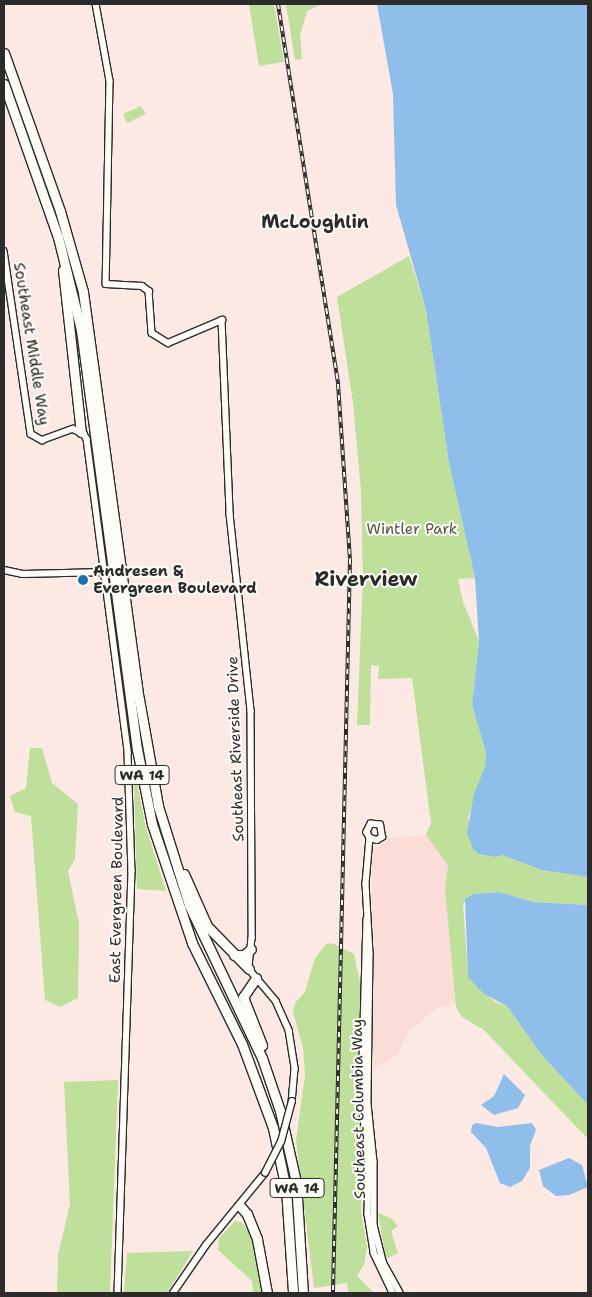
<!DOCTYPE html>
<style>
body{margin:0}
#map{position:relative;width:592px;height:1297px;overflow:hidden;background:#fce9e4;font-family:"Shantell Sans",sans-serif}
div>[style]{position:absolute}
.built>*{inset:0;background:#fbdcd7}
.green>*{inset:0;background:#bee09a}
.water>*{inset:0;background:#8ebee9}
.roads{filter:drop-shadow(1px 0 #2b2b2b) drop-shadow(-1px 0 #2b2b2b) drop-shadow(0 1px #2b2b2b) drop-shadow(0 -1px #2b2b2b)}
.minor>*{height:5.5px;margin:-2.75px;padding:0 2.75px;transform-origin:2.75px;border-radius:2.75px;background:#fdfcf7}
.highway>*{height:9px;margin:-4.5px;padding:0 4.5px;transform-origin:4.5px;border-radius:4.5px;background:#fdfcf7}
.rail>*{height:4px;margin-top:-2px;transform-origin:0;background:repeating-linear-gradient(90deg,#fdfcf7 0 5.5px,#2b2b2b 0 11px);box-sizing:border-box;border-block:1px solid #2b2b2b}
.bridges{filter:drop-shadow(1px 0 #2b2b2b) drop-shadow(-1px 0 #2b2b2b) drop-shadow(0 1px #2b2b2b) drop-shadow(0 -1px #2b2b2b)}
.minor-bridge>*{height:5.5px;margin:-2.75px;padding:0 2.75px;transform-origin:2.75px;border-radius:2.75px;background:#fdfcf7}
.dots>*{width:14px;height:14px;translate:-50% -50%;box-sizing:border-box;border:2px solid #fdfcf7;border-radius:50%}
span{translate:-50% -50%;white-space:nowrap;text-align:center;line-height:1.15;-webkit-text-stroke:4px #fdfcf7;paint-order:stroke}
.shield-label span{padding:1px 4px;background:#fdfcf7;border:1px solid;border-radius:4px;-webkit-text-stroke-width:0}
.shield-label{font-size:14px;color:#2b2b2b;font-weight:700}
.street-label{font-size:15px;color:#2b2b2b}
.park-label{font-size:15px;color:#505847}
.poi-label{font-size:15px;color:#2b2b2b;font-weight:700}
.left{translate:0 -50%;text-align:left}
.quarter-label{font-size:18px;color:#2b2b2b;font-weight:700}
.district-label{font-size:20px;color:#2b2b2b;font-weight:700}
.frame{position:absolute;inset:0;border:5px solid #2b2b2b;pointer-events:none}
</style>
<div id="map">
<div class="built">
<i style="clip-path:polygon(426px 835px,448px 863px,445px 889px,457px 1002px,436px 1009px,409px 1031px,397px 1055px,371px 1070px,372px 850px,385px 844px,388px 838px)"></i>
</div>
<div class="green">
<i style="clip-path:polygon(249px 4px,274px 4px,284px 62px,259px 66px)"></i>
<i style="clip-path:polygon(286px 4px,322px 4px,307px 11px,300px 36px,302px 59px,295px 60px)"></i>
<i style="clip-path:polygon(141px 106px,146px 114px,127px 123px,123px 114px)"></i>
<i style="clip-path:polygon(409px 256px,426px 310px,449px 463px,475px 578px,458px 579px,463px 602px,479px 641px,472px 705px,486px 753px,485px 767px,468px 818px,479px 854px,495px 857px,502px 855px,542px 870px,588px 877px,588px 905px,534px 902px,499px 892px,474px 894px,463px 904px,468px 977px,495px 1002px,508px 1007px,540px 1053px,588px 1105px,588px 1139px,484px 1030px,462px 1017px,456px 1007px,445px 889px,448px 865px,426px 835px,431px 823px,412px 678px,378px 679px,379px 666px,371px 665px,370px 725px,357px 725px,363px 579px,361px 491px,353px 403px,337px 297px)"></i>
<i style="clip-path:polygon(30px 748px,42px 748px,52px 783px,78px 804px,75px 859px,68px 871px,79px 924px,78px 998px,60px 1007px,45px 1000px,31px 816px,15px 812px,10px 796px,26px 788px)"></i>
<i style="clip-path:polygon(134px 781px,137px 783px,145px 824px,166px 891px,137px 889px)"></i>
<i style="clip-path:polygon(332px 943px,354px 954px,361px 987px,361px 1211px,367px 1247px,364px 1264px,357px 1276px,374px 1293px,348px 1293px,347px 1283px,314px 1288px,296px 1141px,305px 1075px,303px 1048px,293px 1012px,295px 1003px,305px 992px,315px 958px,326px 944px)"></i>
<i style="clip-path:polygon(118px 1080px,110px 1293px,57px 1293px,58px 1255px,70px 1204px,64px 1082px)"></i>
<i style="clip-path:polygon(378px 1213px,391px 1218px,398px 1226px,391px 1231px,398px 1253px,386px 1259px)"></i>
<i style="clip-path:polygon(235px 1221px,241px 1222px,251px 1234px,262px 1293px,253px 1293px,252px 1281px,218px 1250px,219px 1238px)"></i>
<i style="clip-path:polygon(193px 1251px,167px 1293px,124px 1293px,127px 1253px)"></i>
</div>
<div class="water">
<i style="clip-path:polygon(377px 4px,588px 4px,588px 877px,542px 870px,502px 855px,495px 857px,479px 854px,473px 849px,467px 833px,474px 794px,485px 767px,486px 753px,472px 705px,479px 641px,475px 578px,449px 463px,426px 310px,396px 205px,393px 94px)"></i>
<i style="clip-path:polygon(499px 892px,534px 902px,588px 905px,588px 1105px,540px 1053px,508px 1007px,483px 993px,468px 977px,465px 899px,474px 894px)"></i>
<i style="clip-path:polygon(504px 1074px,525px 1095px,518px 1108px,494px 1115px,481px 1105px,494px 1096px)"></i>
<i style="clip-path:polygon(476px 1123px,498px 1127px,532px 1123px,536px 1130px,530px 1146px,530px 1168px,522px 1181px,510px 1187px,500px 1183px,486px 1148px,471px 1132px,472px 1125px)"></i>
<i style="clip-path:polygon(569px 1158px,582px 1165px,588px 1187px,569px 1195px,556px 1196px,543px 1186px,539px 1170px)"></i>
</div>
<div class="roads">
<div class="minor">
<i style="left:96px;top:4px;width:78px;rotate:79.7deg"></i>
<i style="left:110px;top:81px;width:203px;rotate:91.1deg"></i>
<i style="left:106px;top:284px;width:36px;rotate:3deg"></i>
<i style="left:142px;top:286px;width:9px;rotate:36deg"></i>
<i style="left:149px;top:291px;width:42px;rotate:85.9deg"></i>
<i style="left:152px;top:333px;width:19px;rotate:32deg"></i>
<i style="left:168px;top:343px;width:59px;rotate:-23.1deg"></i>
<i style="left:222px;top:320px;width:194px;rotate:87.6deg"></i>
<i style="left:230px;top:514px;width:198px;rotate:83.9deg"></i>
<i style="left:251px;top:711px;width:227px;rotate:89.7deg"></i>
<i style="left:252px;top:938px;width:31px;rotate:96deg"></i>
<i style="left:249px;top:969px;width:42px;rotate:49.8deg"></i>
<i style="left:276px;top:1001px;width:32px;rotate:66deg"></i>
<i style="left:289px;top:1030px;width:39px;rotate:81deg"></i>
<i style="left:295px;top:1069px;width:32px;rotate:95deg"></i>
<i style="left:4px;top:251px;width:185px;rotate:81.6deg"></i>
<i style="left:31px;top:434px;width:13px;rotate:29deg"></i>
<i style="left:42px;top:440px;width:33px;rotate:-20deg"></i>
<i style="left:73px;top:429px;width:12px;rotate:24deg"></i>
<i style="left:84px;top:434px;width:6px;rotate:59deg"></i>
<i style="left:87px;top:439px;width:316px;rotate:82.5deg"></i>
<i style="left:128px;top:752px;width:119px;rotate:88.1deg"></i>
<i style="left:132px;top:871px;width:422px;rotate:91.9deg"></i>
<i style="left:4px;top:570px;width:19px;rotate:12deg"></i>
<i style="left:23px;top:574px;width:82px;rotate:-1.4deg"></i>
<i style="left:370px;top:838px;width:7px;rotate:16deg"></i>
<i style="left:377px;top:840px;width:6px;rotate:-31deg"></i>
<i style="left:382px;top:837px;width:12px;rotate:-99deg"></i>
<i style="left:380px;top:825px;width:9px;rotate:-174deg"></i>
<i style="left:371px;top:824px;width:9px;rotate:117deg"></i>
<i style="left:367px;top:832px;width:7px;rotate:63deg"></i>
<i style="left:370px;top:838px;width:46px;rotate:95deg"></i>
<i style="left:366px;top:884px;width:70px;rotate:86.7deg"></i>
<i style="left:370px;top:954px;width:150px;rotate:90.8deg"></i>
<i style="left:368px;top:1104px;width:58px;rotate:84.1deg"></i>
<i style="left:374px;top:1162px;width:63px;rotate:90deg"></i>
<i style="left:374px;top:1225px;width:38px;rotate:76deg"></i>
<i style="left:383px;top:1262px;width:35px;rotate:61deg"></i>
<i style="left:367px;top:919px;width:181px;rotate:91.6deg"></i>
<i style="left:362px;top:1100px;width:64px;rotate:83.8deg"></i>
<i style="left:369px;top:1164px;width:50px;rotate:91.1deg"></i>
<i style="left:368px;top:1214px;width:39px;rotate:81deg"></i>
<i style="left:374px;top:1253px;width:44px;rotate:64.6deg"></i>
<i style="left:173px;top:1293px;width:58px;rotate:-55.5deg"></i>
<i style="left:206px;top:1245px;width:93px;rotate:-50.7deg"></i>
</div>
<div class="highway">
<i style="left:4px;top:53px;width:168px;rotate:70.5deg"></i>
<i style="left:60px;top:211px;width:84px;rotate:74.1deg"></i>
<i style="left:83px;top:292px;width:411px;rotate:82.2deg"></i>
<i style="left:139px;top:699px;width:109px;rotate:79.9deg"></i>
<i style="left:158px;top:806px;width:104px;rotate:72.6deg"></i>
<i style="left:189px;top:905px;width:170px;rotate:64.5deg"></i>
<i style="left:262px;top:1058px;width:56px;rotate:71.2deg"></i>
<i style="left:280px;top:1111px;width:73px;rotate:77.3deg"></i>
<i style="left:296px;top:1182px;width:111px;rotate:86.4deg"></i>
<i style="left:4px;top:84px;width:162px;rotate:70.6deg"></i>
<i style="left:58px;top:237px;width:96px;rotate:76.1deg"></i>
<i style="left:81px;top:330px;width:423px;rotate:82.4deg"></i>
<i style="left:137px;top:749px;width:76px;rotate:78.7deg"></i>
<i style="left:152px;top:824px;width:126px;rotate:71.4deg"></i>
<i style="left:192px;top:943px;width:113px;rotate:63.7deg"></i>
<i style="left:242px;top:1044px;width:90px;rotate:69.7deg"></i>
<i style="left:273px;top:1128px;width:62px;rotate:78deg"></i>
<i style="left:286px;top:1189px;width:104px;rotate:86.1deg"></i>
<i style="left:63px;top:270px;width:163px;rotate:83.7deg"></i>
<i style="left:184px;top:874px;width:57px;rotate:66.1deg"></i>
<i style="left:207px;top:926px;width:60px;rotate:45.7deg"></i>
<i style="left:234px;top:955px;width:10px"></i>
<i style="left:244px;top:955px;width:9px;rotate:-41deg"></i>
<i style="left:256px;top:978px;width:23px;rotate:124deg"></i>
<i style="left:243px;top:997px;width:52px;rotate:68.4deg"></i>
<i style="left:240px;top:1206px;width:11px;rotate:49deg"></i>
<i style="left:247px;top:1214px;width:27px;rotate:68deg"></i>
<i style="left:257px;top:1239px;width:55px;rotate:79.5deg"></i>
</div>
</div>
<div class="rail">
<i style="left:278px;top:4px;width:385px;rotate:81deg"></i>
<i style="left:338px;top:384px;width:175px;rotate:86.1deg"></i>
<i style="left:350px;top:559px;width:734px;rotate:91.33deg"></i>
</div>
<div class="bridges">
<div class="minor-bridge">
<i style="left:265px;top:1173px;width:35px;rotate:-63deg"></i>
<i style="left:281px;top:1142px;width:42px;rotate:-75deg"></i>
</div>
</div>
<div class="dots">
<i style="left:83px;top:580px;background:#1f6fb2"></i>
</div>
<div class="shield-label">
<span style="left:142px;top:775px">WA 14</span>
<span style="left:297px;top:1188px">WA 14</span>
</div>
<div class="street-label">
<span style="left:31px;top:344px;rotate:81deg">Southeast Middle Way</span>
<span style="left:236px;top:749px;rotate:-92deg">Southeast Riverside Drive</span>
<span style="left:117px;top:890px;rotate:-89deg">East Evergreen Boulevard</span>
<span style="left:359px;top:1109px;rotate:-91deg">Southeast Columbia Way</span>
</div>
<div class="park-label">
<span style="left:412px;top:530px">Wintler Park</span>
</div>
<div class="poi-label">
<span class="left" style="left:93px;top:580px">Andresen &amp;<br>Evergreen Boulevard</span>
</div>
<div class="quarter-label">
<span style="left:315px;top:222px">McLoughlin</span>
</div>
<div class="district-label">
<span style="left:366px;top:579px">Riverview</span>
</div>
<div class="frame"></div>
</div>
